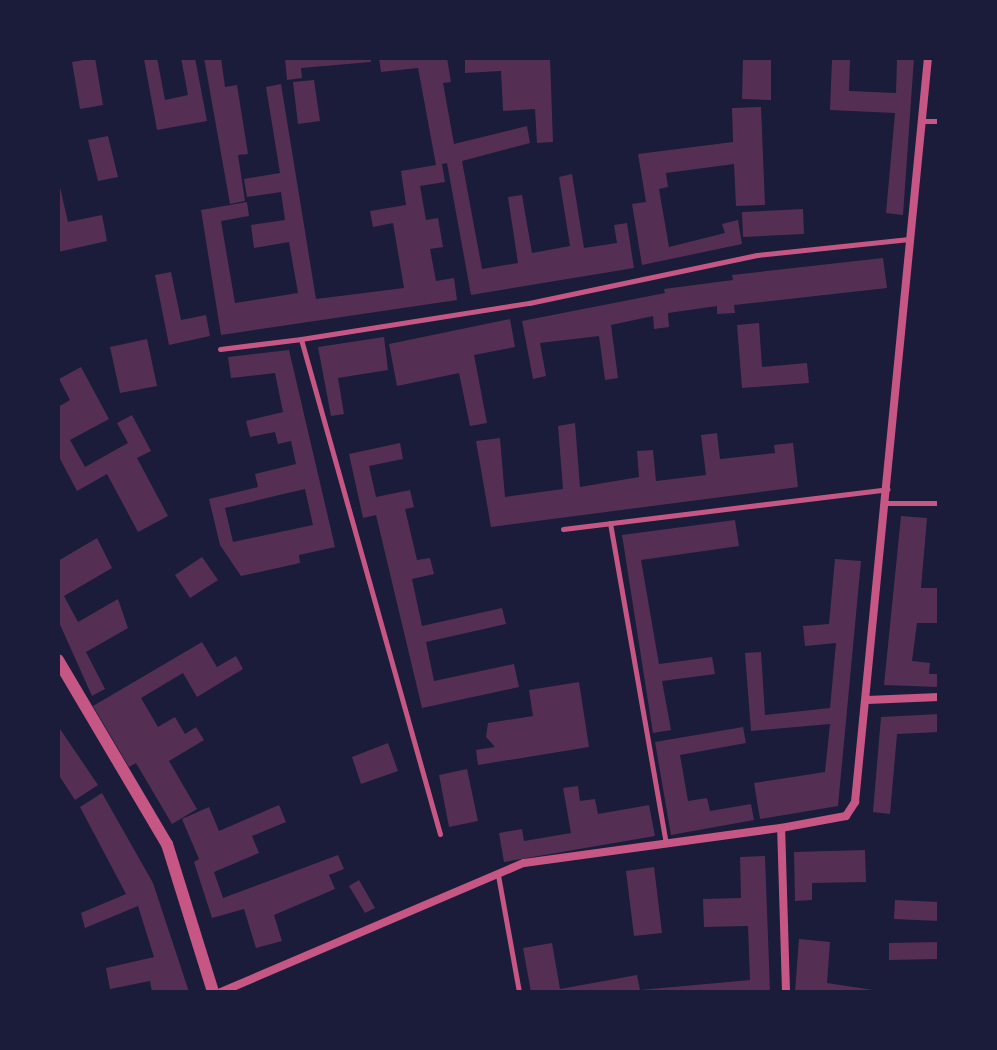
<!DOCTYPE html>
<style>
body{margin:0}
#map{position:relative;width:997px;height:1050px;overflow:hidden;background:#1b1b3a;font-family:"Roboto Condensed",sans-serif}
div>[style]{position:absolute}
.building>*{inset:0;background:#542f53}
.service>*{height:5px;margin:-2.5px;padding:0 2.5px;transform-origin:2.5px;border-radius:2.5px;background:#c65784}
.minor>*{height:8px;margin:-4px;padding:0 4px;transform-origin:4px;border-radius:4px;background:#c65784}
.tertiary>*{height:12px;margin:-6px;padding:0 6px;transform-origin:6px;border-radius:6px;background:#c65784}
span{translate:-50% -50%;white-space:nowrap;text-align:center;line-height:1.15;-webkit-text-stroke:6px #1b1b3a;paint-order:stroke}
.frame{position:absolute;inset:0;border:60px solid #1b1b3a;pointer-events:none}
</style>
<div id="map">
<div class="building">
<i style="clip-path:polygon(95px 58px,103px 105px,80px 109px,72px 62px)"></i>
<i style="clip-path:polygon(157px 58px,165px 100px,188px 95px,181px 58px,195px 58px,207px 121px,157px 130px,144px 59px)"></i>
<i style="clip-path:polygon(204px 58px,221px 58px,225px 87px,237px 85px,248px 154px,238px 155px,245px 201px,230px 204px)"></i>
<i style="clip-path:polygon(285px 58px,371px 58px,371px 62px,301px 68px,302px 78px,287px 80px)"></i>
<i style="clip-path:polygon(379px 58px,447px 58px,451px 82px,443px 83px,454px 144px,527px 126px,530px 143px,462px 161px,482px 269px,518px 263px,508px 197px,522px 195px,532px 253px,570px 246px,559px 177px,572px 174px,584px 248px,617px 243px,614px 225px,627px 223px,634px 268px,471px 295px,447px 163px,442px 164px,445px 182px,420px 186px,426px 220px,438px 218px,443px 247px,430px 249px,436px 281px,454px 278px,457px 300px,221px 335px,201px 210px,247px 202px,249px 216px,221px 221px,235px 303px,298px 293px,289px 242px,254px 248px,251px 225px,285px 220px,281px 192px,247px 197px,244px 179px,280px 173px,266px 87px,281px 84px,316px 299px,404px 288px,393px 223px,373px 227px,370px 211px,406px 205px,401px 171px,436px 165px,418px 68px,381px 72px)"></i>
<i style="clip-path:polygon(465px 58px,550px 58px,553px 142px,537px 143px,535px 109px,503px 111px,501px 71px,465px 73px)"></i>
<i style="clip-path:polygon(743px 58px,771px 58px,771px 100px,742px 99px)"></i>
<i style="clip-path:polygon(897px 58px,914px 58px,903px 215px,886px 213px,895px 113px,830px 110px,832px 59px,850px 60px,849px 91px,896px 93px)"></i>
<i style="clip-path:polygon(314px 80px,320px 121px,298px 124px,293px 82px)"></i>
<i style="clip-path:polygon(761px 107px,765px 205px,736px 206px,734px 164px,666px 173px,668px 187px,659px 189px,669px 247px,725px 233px,722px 224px,738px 220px,742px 244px,642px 265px,632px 204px,646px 202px,638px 154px,733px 142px,732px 108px)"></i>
<i style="clip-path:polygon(108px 136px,118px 177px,98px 181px,88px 140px)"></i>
<i style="clip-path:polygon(59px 183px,68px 222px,102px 215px,107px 241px,58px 252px)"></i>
<i style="clip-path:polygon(803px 209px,804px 234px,743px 237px,742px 212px)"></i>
<i style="clip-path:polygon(883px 258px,887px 288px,734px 305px,735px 313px,717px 314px,717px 306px,668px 313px,669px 327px,654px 329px,653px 316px,611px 325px,618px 378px,605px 380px,599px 336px,540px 343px,546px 376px,533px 379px,522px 321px,665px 293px,664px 289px,733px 280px,732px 275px)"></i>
<i style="clip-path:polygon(171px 272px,181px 320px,206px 315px,210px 336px,169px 345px,155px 275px)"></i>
<i style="clip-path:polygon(510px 319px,515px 347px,474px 355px,487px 423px,470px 426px,459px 373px,397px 386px,389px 344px)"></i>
<i style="clip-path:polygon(759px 323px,762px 367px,807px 363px,809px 383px,742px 388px,737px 325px)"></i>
<i style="clip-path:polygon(384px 337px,388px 370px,338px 378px,344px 414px,331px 416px,318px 347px)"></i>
<i style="clip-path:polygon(147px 339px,157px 386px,120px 393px,110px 347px)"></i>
<i style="clip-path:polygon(evenodd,289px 350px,335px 547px,299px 555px,300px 563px,241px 576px,220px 545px,209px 499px,258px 487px,255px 474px,296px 464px,291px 441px,278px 444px,275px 432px,250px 437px,246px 421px,283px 412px,275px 373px,231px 378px,228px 357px,289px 350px,305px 489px,313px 525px,233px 542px,225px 508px,305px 489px)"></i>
<i style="clip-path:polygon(81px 367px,109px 419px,70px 440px,85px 467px,128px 443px,117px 423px,132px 415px,151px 451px,137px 458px,168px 516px,138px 532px,107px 474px,77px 491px,58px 455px,58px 407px,70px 400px,59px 379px)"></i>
<i style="clip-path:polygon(575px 423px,580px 487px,639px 477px,637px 451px,653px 450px,656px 481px,706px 475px,701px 435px,717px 433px,720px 459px,775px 453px,774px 445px,793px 443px,798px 487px,491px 527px,476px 441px,500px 438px,505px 497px,563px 489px,558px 426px)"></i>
<i style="clip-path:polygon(400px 443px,403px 459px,369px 466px,376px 497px,410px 490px,414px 507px,405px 509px,417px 560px,430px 558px,434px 574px,412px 579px,422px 626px,502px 608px,506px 624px,426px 642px,434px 681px,514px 664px,519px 687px,422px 708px,376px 515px,363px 518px,349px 454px)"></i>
<i style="clip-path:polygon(901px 516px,927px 518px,921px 588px,939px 588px,939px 623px,917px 623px,912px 661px,930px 663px,929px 674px,939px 674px,939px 687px,884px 685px)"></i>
<i style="clip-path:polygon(735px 520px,739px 546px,641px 560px,659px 664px,712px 657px,715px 674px,662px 681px,671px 730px,653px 733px,622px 535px)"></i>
<i style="clip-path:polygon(97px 538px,112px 568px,64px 596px,78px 622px,118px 599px,128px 628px,86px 652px,105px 689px,92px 696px,58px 620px,58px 561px)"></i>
<i style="clip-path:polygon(202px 557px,218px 580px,190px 598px,175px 575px)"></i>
<i style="clip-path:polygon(835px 559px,861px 561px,838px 806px,760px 819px,754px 783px,825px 772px,830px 724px,751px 731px,745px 653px,761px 652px,765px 715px,830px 708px,836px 643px,805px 646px,803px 626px,829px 624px)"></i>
<i style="clip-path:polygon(202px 642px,217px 667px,236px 656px,243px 669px,197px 697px,183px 673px,141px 698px,158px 727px,175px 717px,185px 734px,196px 727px,204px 740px,169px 761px,197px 809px,172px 824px,136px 763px,129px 767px,93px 706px)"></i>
<i style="clip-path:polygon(579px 682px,589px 747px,478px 765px,476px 750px,495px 747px,486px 737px,488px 723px,533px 716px,529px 690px)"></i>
<i style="clip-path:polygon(939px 714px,939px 732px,897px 734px,890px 814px,873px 812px,881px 717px)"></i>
<i style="clip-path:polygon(58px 726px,98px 785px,75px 800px,58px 774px)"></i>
<i style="clip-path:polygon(743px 727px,746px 743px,680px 755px,688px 801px,707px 798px,710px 811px,751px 804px,754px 820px,671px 835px,655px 742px)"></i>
<i style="clip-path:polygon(388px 743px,398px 771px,361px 784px,352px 757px)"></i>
<i style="clip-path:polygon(467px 769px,478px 821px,449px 827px,439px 775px)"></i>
<i style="clip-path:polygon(578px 786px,580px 801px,595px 799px,598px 814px,649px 805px,655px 836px,504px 862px,499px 833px,522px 829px,524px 841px,571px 833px,563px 788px)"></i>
<i style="clip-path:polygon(102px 793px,153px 883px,189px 992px,152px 992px,150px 981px,110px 989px,106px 968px,154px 957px,138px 906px,85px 928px,81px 913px,126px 894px,80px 807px)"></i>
<i style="clip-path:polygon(279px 805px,286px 822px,252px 836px,259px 853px,214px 872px,223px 898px,338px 855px,344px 869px,329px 875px,335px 889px,274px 915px,282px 941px,256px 948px,244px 909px,212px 918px,194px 862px,199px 859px,182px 819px,209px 807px,219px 831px)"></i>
<i style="clip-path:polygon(865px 850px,866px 882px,812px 883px,812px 900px,795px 901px,794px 852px)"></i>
<i style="clip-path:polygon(765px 856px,770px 992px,531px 992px,523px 948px,552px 943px,560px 989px,637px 975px,640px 990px,750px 980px,748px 926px,704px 927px,703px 899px,741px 898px,740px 857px)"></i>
<i style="clip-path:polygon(654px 867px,662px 933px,634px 936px,626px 871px)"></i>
<i style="clip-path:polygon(359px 880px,375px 908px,365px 913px,349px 886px)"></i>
<i style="clip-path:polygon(895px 900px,939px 902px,939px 921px,894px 919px)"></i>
<i style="clip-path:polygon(799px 939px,830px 942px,827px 983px,886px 992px,795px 992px)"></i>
<i style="clip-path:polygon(939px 942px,939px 959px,889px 960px,889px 943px)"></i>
</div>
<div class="service">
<i style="left:923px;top:121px;width:16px"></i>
<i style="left:220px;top:349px;width:82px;rotate:-7deg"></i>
<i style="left:888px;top:503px;width:51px"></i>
<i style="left:610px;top:523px;width:326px;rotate:80.1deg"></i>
<i style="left:563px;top:529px;width:327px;rotate:-7deg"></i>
<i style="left:440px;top:834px;width:514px;rotate:-105.69deg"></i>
<i style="left:301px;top:339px;width:231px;rotate:-9deg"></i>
<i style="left:529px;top:303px;width:233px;rotate:-11.9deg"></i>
<i style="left:757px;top:255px;width:153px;rotate:-6deg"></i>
<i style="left:498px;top:875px;width:119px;rotate:79.8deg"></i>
</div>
<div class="minor">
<i style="left:867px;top:700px;width:72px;rotate:-2.4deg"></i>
<i style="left:221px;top:992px;width:329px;rotate:-23.1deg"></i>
<i style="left:524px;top:863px;width:259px;rotate:-7.8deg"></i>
<i style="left:786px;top:992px;width:164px;rotate:-91.7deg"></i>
<i style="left:781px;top:828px;width:66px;rotate:-10.5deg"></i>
<i style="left:846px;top:816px;width:17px;rotate:-57deg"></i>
<i style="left:855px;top:802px;width:748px;rotate:-84.4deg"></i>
</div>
<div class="tertiary">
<i style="left:58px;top:660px;width:214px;rotate:59.4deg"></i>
<i style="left:167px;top:844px;width:155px;rotate:72.7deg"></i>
</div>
<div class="frame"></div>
</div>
